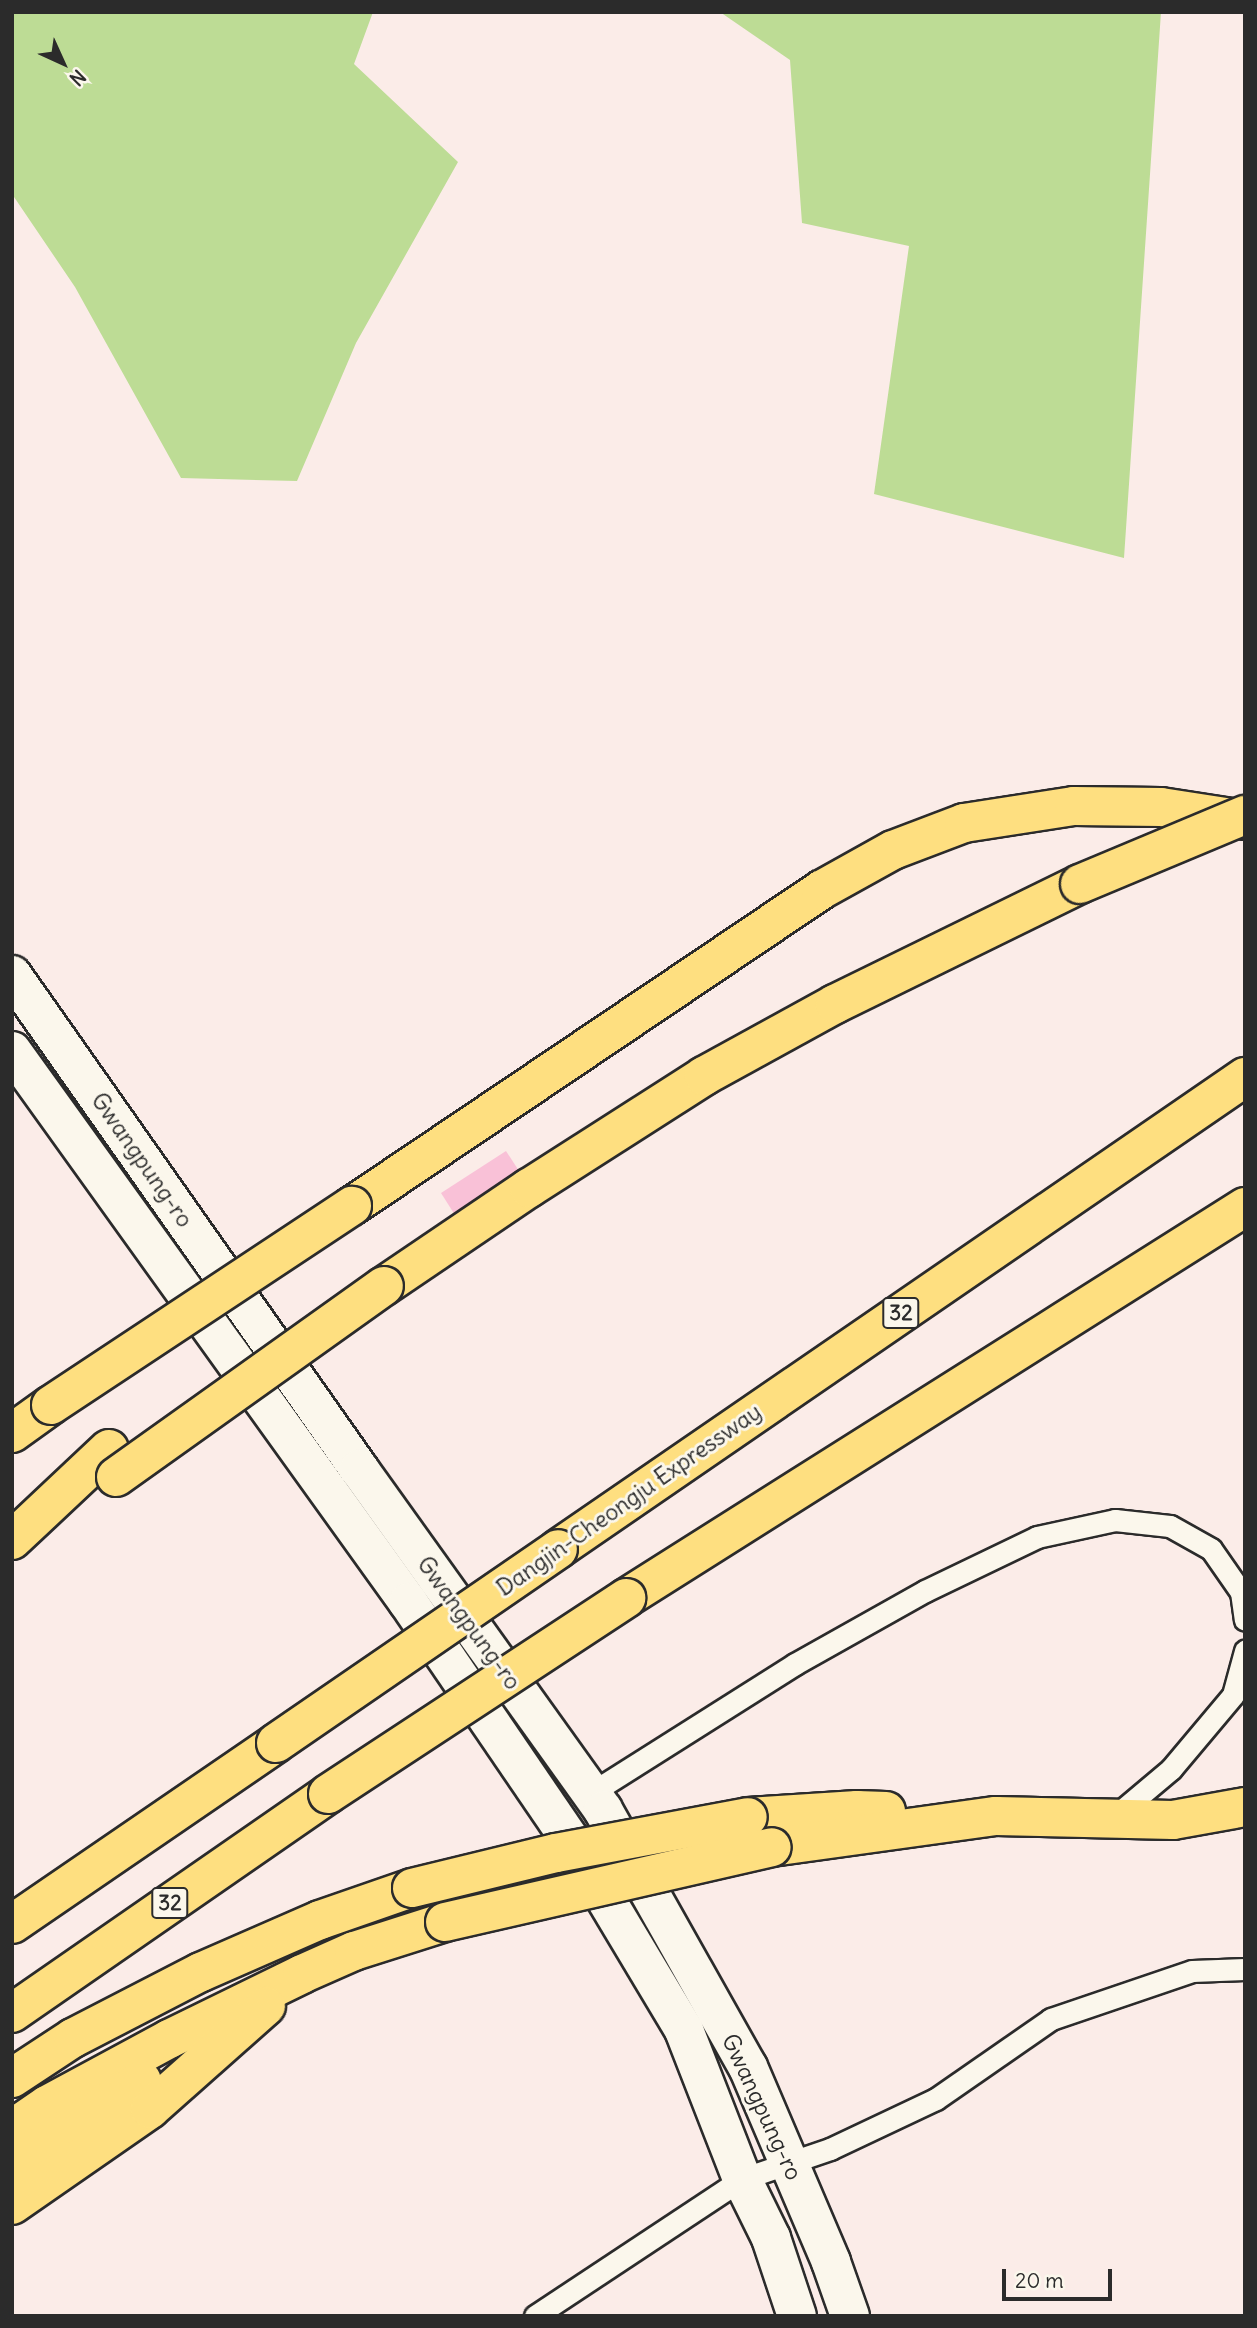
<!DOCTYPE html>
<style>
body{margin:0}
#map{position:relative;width:1257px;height:2328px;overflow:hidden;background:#fbece8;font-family:Delius,sans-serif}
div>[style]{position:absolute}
.green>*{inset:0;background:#bddc95}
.building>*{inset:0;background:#f9c1d7}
.roads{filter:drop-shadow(2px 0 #2b2b2b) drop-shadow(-2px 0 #2b2b2b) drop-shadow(0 2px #2b2b2b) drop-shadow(0 -2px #2b2b2b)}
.service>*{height:21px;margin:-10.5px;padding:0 10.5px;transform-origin:10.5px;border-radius:10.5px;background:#fbf7ec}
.secondary>*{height:38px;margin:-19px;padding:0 19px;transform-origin:19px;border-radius:19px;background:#fbf7ec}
.motorway>*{height:38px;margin:-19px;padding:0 19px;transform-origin:19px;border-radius:19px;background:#fedf80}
.bridges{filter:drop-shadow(2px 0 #2b2b2b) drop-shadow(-2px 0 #2b2b2b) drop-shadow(0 2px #2b2b2b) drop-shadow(0 -2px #2b2b2b)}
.motorway-bridge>*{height:38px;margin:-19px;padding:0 19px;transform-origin:19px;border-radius:19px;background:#fedf80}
span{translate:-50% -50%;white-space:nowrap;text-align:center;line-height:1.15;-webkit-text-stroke:6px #fbf7ec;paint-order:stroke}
.shield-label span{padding:2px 5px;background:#fbf7ec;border:2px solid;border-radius:5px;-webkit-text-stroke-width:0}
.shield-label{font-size:21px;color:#2b2b2b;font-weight:700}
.street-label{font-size:23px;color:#2b2b2b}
.frame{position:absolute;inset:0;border:14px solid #2b2b2b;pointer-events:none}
.north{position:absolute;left:28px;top:28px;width:70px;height:70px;-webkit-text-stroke:5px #fbf7ec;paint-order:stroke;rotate:135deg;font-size:19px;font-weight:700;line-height:28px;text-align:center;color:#2b2b2b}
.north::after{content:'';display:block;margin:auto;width:24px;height:32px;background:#2b2b2b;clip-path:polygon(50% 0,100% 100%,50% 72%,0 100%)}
.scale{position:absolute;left:1002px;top:2269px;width:110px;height:32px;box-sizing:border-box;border:4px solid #2b2b2b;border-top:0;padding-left:9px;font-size:21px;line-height:24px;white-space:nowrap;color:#2b2b2b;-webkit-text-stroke:5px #fbf7ec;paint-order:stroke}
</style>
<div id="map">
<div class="green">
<i style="clip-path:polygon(12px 12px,373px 12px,354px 64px,458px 162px,356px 343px,297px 481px,181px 478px,75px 287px,12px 194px)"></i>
<i style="clip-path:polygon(720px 12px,1161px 12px,1124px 558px,874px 494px,909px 246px,802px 223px,790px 60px)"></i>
</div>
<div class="building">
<i style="clip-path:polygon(506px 1151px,532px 1191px,467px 1234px,441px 1193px)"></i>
</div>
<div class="roads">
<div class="service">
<i style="left:591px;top:1793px;width:241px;rotate:-32.3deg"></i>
<i style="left:795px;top:1664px;width:149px;rotate:-29.3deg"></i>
<i style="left:925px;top:1591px;width:124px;rotate:-25.7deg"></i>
<i style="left:1037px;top:1537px;width:80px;rotate:-12.3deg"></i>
<i style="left:1115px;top:1520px;width:55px;rotate:6.2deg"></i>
<i style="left:1170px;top:1526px;width:47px;rotate:29.3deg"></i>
<i style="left:1211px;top:1549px;width:52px;rotate:55.1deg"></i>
<i style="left:1241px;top:1592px;width:28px;rotate:82deg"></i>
<i style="left:1114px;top:1817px;width:75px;rotate:-40.1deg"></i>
<i style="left:1171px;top:1769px;width:97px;rotate:-50deg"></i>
<i style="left:1233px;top:1695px;width:46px;rotate:-74.7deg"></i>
<i style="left:535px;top:2316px;width:248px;rotate:-33.5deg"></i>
<i style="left:742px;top:2179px;width:93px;rotate:-18.8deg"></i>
<i style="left:830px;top:2149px;width:117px;rotate:-25.3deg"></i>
<i style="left:936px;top:2099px;width:140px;rotate:-34.8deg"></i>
<i style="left:1051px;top:2019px;width:149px;rotate:-18.8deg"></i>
<i style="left:1192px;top:1971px;width:53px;rotate:-2.2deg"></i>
</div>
<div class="secondary">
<i style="left:12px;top:975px;width:604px;rotate:54.91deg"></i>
<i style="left:359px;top:1469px;width:419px;rotate:54.4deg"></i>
<i style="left:603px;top:1810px;width:295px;rotate:60.6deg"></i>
<i style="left:748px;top:2067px;width:212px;rotate:66.9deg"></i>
<i style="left:831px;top:2262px;width:57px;rotate:70.6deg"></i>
<i style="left:12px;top:1051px;width:679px;rotate:54.3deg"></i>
<i style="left:408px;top:1602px;width:289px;rotate:55.7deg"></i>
<i style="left:571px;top:1841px;width:220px;rotate:59.1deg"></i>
<i style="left:684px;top:2030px;width:160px;rotate:68.7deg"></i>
<i style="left:742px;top:2179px;width:66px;rotate:63.8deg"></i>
<i style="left:771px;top:2238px;width:82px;rotate:71.6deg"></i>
</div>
<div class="motorway">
<i style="left:352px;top:1206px;width:566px;rotate:-33.97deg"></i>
<i style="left:821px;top:890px;width:82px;rotate:-29.1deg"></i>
<i style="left:893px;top:850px;width:76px;rotate:-20.8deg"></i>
<i style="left:964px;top:823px;width:111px;rotate:-8.8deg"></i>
<i style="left:1074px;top:806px;width:87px;rotate:0.7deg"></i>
<i style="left:1161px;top:807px;width:85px;rotate:8.8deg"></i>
<i style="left:384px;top:1286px;width:175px;rotate:-34.1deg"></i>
<i style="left:529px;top:1188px;width:208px;rotate:-32.6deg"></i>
<i style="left:704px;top:1076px;width:149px;rotate:-28.8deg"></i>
<i style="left:835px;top:1004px;width:273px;rotate:-26.1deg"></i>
<i style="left:12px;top:1433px;width:48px;rotate:-35.7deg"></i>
<i style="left:12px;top:1540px;width:133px;rotate:-43.2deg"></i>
<i style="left:558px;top:1549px;width:834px;rotate:-34.49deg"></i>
<i style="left:626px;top:1598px;width:732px;rotate:-32.28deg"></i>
<i style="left:748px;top:1817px;width:109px;rotate:-3.7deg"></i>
<i style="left:857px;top:1810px;width:29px;rotate:2deg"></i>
<i style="left:772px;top:1847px;width:226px;rotate:-7.9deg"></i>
<i style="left:996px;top:1816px;width:177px;rotate:1.3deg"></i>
<i style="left:1173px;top:1820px;width:73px;rotate:-10.2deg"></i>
<i style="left:12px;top:1924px;width:320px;rotate:-34.4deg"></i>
<i style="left:12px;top:2013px;width:384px;rotate:-34.7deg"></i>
<i style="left:12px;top:2078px;width:73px;rotate:-33.3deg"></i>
<i style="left:73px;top:2038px;width:144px;rotate:-27.3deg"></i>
<i style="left:201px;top:1972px;width:130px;rotate:-23.6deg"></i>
<i style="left:320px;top:1920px;width:97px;rotate:-19.2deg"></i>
<i style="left:12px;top:2129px;width:42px;rotate:-34.4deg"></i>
<i style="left:47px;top:2105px;width:139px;rotate:-28.4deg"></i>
<i style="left:169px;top:2039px;width:148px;rotate:-26deg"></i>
<i style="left:302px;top:1974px;width:57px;rotate:-23.9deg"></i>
<i style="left:354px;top:1951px;width:96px;rotate:-17.7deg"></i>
<i style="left:12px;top:2165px;width:155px;rotate:-33.2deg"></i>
<i style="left:12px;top:2205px;width:168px;rotate:-34.8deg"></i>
<i style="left:150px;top:2109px;width:155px;rotate:-41.6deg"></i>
</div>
</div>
<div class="bridges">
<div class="motorway-bridge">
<i style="left:1080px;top:884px;width:179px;rotate:-22.7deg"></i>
<i style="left:51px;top:1405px;width:361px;rotate:-33.5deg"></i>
<i style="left:116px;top:1477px;width:329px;rotate:-35.5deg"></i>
<i style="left:276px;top:1743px;width:342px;rotate:-34.5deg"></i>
<i style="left:328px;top:1794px;width:357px;rotate:-33.3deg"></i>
<i style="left:412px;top:1888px;width:148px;rotate:-13.7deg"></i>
<i style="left:556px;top:1853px;width:195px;rotate:-10.6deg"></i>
<i style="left:445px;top:1922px;width:335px;rotate:-12.9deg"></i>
</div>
</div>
<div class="shield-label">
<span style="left:901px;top:1313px">32</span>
<span style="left:170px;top:1903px">32</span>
</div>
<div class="street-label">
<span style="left:142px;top:1160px;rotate:55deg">Gwangpung-ro</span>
<span style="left:629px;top:1500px;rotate:-35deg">Dangjin-Cheongju Expressway</span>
<span style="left:469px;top:1623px;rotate:54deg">Gwangpung-ro</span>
<span style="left:762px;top:2107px;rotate:65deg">Gwangpung-ro</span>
</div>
<div class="frame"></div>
<div class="north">N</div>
<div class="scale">20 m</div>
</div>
